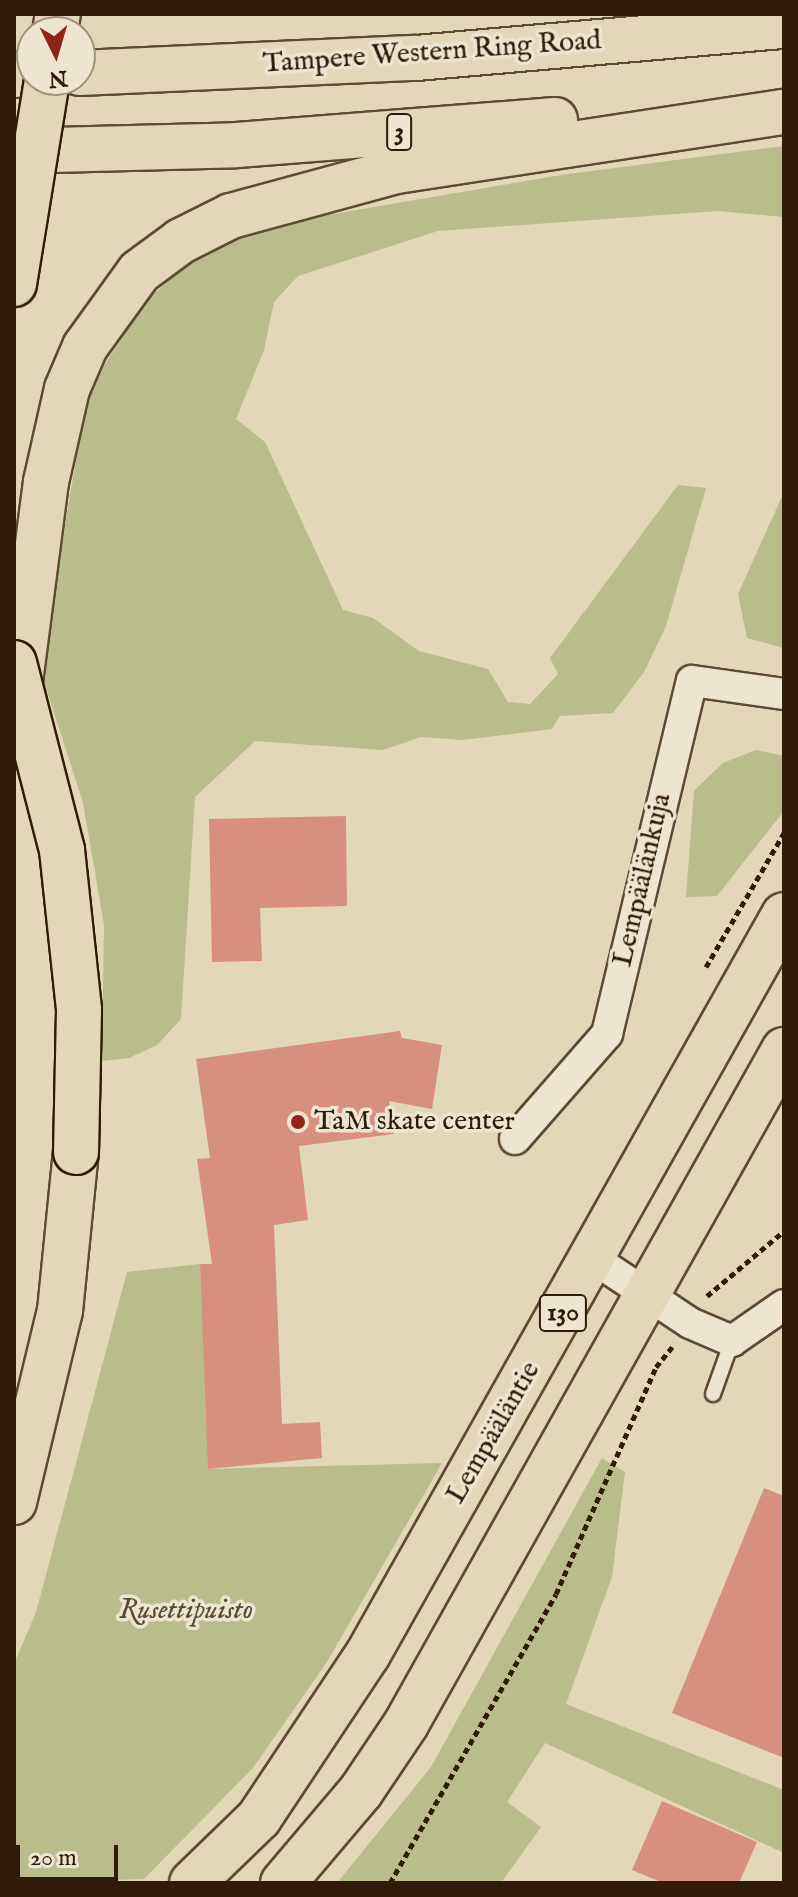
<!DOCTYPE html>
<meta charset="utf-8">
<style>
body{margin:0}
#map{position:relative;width:798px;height:1897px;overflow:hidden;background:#e2d7b6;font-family:"IM FELL English",serif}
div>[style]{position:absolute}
.green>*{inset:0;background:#b8bd8b}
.building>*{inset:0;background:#d78f7e}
.path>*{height:5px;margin-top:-2.5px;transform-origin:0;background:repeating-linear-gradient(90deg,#2f1b07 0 6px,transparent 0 10px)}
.roads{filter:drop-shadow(2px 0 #5c4a33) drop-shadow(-2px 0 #5c4a33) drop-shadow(0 2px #5c4a33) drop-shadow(0 -2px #5c4a33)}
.service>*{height:14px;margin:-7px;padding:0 7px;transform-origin:7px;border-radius:7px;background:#ece5d0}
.minor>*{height:30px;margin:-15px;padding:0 15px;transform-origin:15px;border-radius:15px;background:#ece5d0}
.primary>*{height:44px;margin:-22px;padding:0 22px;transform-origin:22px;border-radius:22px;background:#e2d7b6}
.motorway>*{height:44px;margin:-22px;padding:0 22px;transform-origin:22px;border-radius:22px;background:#e2d7b6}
.bridges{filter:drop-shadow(2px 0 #2f1b07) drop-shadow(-2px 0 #2f1b07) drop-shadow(0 2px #2f1b07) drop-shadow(0 -2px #2f1b07)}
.motorway-bridge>*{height:44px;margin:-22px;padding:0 22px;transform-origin:22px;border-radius:22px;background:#e2d7b6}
.dots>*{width:22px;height:22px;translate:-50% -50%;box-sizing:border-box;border:4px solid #ece5d0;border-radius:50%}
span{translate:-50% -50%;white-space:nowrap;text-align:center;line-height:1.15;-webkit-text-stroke:7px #ece5d0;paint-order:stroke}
.shield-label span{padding:2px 6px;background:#ece5d0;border:2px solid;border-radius:6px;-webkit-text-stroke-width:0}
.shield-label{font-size:26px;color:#2f1b07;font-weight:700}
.street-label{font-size:28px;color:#2f1b07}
.poi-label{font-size:28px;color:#2f1b07}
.left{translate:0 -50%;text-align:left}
.park-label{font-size:28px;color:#584c2f;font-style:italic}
.frame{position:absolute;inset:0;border:16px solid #2f1b07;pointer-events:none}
.north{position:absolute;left:16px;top:16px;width:80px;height:80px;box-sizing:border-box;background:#ece5d0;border:2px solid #a09480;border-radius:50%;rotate:175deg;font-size:22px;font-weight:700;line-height:32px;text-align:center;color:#2f1b07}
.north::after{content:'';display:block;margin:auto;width:28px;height:36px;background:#8f2418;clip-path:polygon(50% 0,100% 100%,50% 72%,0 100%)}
.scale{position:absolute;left:16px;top:1845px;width:102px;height:36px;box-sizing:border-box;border:4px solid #2f1b07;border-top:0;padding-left:10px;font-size:24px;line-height:28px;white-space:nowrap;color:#2f1b07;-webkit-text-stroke:6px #ece5d0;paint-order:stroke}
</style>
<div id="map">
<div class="green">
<i style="clip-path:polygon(784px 146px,784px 217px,718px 211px,438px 231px,298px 276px,274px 302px,264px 350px,236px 419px,265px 442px,343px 610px,373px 618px,419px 651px,488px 669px,508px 702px,530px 704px,558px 674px,550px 658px,678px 485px,706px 488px,666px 626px,644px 672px,613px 713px,560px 716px,552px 729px,462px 740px,421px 737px,383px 750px,255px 741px,195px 797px,181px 1019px,157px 1045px,129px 1058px,102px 1061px,104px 925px,83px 803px,41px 672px,84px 411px,104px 366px,147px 300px,210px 244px,298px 220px,561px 175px)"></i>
<i style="clip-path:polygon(784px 492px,784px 648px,747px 638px,738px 594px)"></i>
<i style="clip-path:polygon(756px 750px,784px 756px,784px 811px,717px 896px,686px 897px,694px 791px,723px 763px)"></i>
<i style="clip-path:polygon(200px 1264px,209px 1469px,442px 1463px,327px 1662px,253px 1768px,144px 1879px,14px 1883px,14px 1664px,36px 1612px,127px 1272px)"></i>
<i style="clip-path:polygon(602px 1458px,625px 1472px,612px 1577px,566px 1704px,784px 1790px,784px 1853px,545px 1743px,507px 1802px,541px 1827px,501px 1883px,337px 1883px,431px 1767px)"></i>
</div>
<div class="building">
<i style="clip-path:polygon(346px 816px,347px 906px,260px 908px,262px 961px,212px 962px,209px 819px)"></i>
<i style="clip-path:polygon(400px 1031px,402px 1038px,442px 1045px,432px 1109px,389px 1101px,394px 1134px,299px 1146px,308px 1220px,274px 1225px,282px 1424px,320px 1422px,322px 1458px,208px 1469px,200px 1264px,212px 1264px,197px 1159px,210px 1158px,196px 1059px)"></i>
<i style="clip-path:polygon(764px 1488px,784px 1496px,784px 1758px,672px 1713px)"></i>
<i style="clip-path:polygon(662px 1801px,757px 1842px,739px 1883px,663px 1883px,632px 1870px)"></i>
</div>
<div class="path">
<i style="left:706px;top:967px;width:155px;rotate:-59.8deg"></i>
<i style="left:707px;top:1296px;width:101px;rotate:-40.2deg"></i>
<i style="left:390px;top:1883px;width:333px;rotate:-60.1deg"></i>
<i style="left:556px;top:1594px;width:248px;rotate:-66.2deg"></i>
<i style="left:656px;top:1367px;width:26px;rotate:-51deg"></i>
</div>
<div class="roads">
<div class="service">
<i style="left:713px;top:1394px;width:56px;rotate:-70.3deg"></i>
</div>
<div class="minor">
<i style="left:515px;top:1139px;width:140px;rotate:-48.8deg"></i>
<i style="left:607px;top:1034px;width:363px;rotate:-76.5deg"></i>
<i style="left:692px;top:681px;width:93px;rotate:8deg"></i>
<i style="left:594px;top:1259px;width:115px;rotate:33.7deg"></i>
<i style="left:690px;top:1323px;width:46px;rotate:23.2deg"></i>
<i style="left:732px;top:1341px;width:63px;rotate:-34.7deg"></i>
</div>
<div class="primary">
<i style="left:192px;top:1883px;width:93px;rotate:-44.1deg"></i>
<i style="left:259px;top:1818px;width:197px;rotate:-56.4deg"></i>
<i style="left:368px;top:1654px;width:848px;rotate:-60.62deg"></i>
<i style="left:283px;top:1883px;width:121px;rotate:-49.7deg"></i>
<i style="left:361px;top:1791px;width:81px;rotate:-56.1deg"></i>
<i style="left:406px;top:1724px;width:773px;rotate:-60.71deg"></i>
</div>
<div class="motorway">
<i style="left:55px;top:32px;width:18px;rotate:-81deg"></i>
<i style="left:80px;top:73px;width:336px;rotate:-2.6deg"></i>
<i style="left:416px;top:58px;width:369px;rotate:-5deg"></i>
<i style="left:14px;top:75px;width:18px;rotate:-3deg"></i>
<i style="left:14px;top:151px;width:223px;rotate:-1.5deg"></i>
<i style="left:237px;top:145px;width:319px;rotate:-4.5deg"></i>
<i style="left:17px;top:705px;width:225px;rotate:-82.6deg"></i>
<i style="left:46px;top:482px;width:95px;rotate:-77.3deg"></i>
<i style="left:67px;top:389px;width:46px;rotate:-66.8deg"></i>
<i style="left:85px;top:347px;width:92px;rotate:-54.2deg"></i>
<i style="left:139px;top:272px;width:52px;rotate:-36.4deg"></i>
<i style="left:181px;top:241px;width:56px;rotate:-26.6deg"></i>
<i style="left:231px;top:216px;width:172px;rotate:-15.2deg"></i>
<i style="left:397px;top:171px;width:391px;rotate:-8.7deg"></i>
<i style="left:14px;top:1502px;width:196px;rotate:-76.5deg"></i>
<i style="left:60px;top:1311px;width:160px;rotate:-84.3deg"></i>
</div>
</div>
<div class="bridges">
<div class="motorway-bridge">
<i style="left:14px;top:284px;width:207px;rotate:-80.8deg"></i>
<i style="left:14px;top:663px;width:193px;rotate:75.6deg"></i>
<i style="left:62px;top:850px;width:161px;rotate:83.9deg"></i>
<i style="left:79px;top:1010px;width:142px;rotate:91.2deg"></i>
</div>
</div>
<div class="dots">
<i style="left:298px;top:1122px;background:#8f2418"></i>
</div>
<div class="shield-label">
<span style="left:399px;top:132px">3</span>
<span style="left:563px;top:1313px">130</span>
</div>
<div class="street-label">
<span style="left:432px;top:53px;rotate:-4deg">Tampere Western Ring Road</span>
<span style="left:643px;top:880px;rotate:-77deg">Lempäälänkuja</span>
<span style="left:494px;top:1433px;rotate:-60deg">Lempääläntie</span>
</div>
<div class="poi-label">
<span class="left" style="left:314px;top:1122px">TaM skate center</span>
</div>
<div class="park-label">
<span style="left:186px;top:1611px">Rusettipuisto</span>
</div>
<div class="frame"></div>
<div class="north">N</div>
<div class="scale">20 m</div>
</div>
